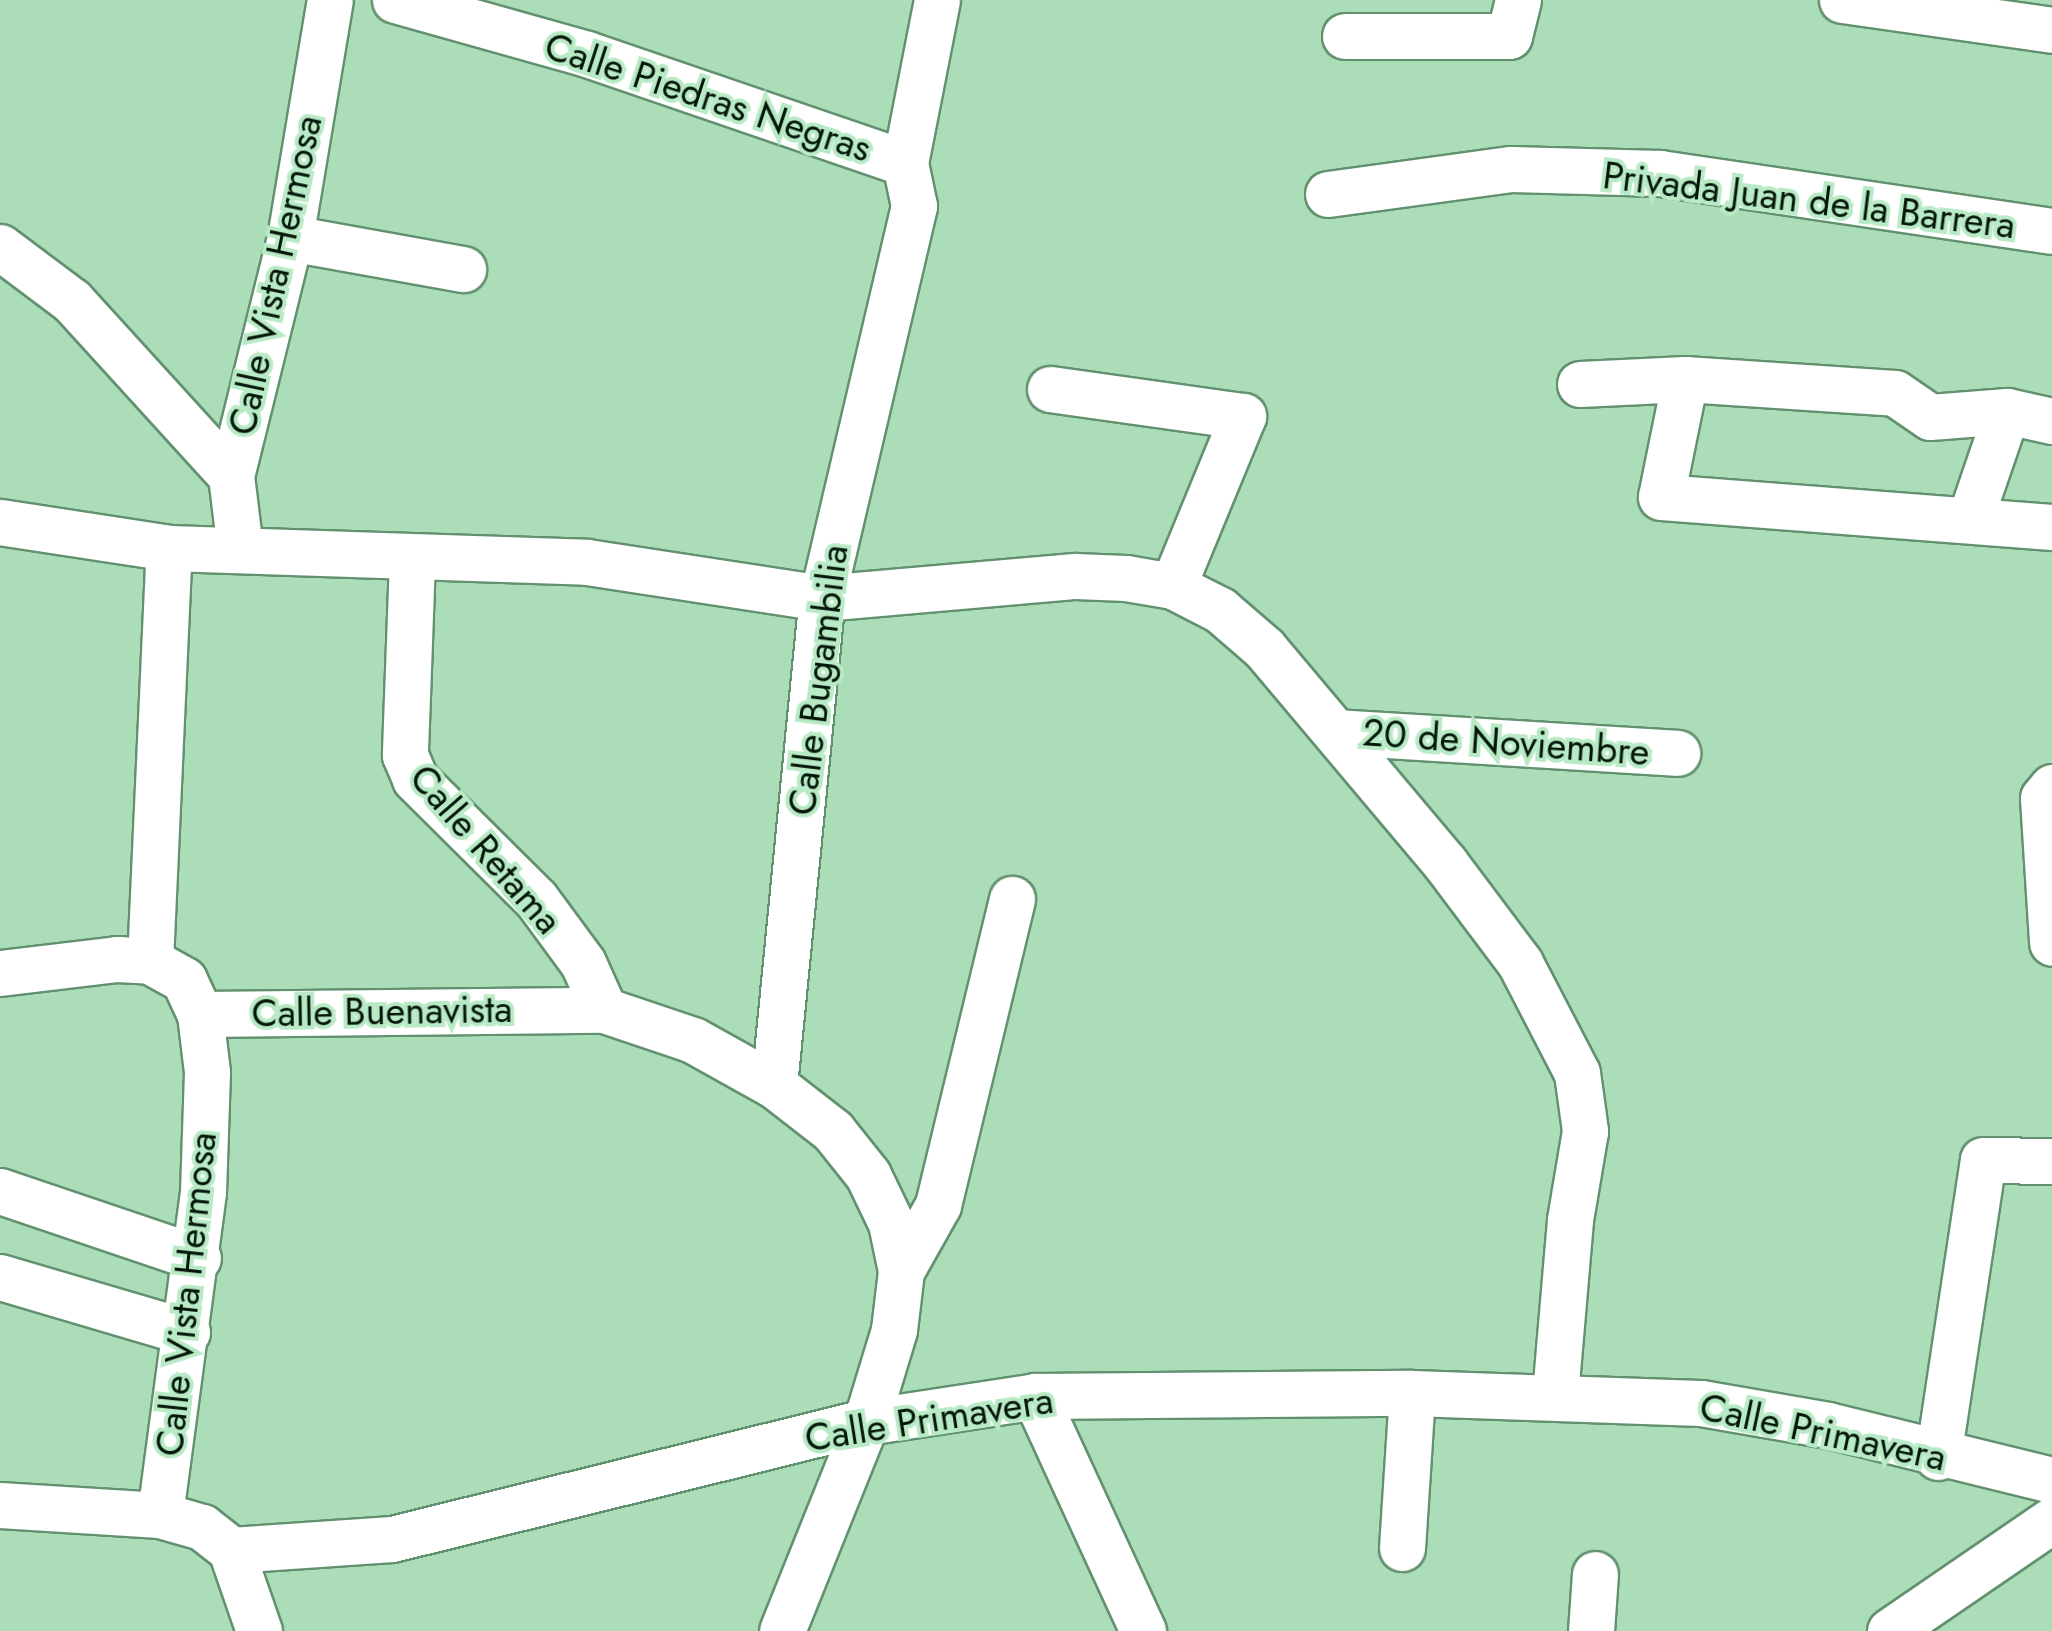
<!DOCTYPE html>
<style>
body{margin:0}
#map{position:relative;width:2052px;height:1631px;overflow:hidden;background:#acddb9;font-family:Jost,sans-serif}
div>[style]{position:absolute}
.roads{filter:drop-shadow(2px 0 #62916f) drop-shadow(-2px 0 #62916f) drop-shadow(0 2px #62916f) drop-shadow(0 -2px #62916f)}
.minor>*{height:45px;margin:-22.5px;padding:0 22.5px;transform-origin:22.5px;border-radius:22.5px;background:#fff}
span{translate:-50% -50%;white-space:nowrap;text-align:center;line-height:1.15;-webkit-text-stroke:8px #b9eac6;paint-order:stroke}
.street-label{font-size:38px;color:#05170a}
</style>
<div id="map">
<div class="roads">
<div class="minor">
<i style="left:395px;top:0;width:199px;rotate:15.7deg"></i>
<i style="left:587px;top:54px;width:336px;rotate:18.9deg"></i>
<i style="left:1842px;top:0;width:212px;rotate:8.1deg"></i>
<i style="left:1345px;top:36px;width:164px"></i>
<i style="left:1509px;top:36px;width:37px;rotate:-76deg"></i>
<i style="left:1328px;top:194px;width:185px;rotate:-7.8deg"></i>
<i style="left:1511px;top:169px;width:149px;rotate:1.5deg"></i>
<i style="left:1660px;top:173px;width:396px;rotate:8.4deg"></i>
<i style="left:290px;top:238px;width:176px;rotate:10.2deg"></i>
<i style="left:0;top:247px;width:90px;rotate:36.9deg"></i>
<i style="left:72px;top:301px;width:236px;rotate:47.7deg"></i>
<i style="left:1685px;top:379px;width:120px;rotate:101.5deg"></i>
<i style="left:1661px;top:497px;width:392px;rotate:4.4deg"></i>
<i style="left:1580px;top:384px;width:105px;rotate:-2.7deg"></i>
<i style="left:1685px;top:379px;width:210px;rotate:3.8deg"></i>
<i style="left:1895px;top:393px;width:42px;rotate:34.4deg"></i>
<i style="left:1930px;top:417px;width:77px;rotate:-4.5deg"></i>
<i style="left:2007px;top:411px;width:46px;rotate:12.5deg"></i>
<i style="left:1050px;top:389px;width:195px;rotate:8deg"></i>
<i style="left:1243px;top:416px;width:184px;rotate:112.4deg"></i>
<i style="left:1970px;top:519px;width:114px;rotate:-71.1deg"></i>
<i style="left:0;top:522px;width:171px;rotate:8.7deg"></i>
<i style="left:169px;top:548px;width:418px;rotate:1.9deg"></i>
<i style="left:587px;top:562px;width:238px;rotate:8.7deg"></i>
<i style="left:822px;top:598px;width:254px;rotate:-5deg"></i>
<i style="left:1075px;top:576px;width:51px;rotate:2.2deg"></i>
<i style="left:1126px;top:578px;width:48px;rotate:9.7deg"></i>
<i style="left:1173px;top:586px;width:53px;rotate:27.1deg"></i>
<i style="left:1220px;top:610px;width:58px;rotate:40.8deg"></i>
<i style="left:1264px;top:648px;width:281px;rotate:49.9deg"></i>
<i style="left:1445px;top:863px;width:125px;rotate:53.1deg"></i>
<i style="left:1520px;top:963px;width:124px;rotate:62.6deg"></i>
<i style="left:1577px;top:1073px;width:59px;rotate:82.1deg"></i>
<i style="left:1585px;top:1131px;width:90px;rotate:99.6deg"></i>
<i style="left:1570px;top:1220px;width:175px;rotate:94.9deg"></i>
<i style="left:240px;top:549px;width:74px;rotate:-97deg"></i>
<i style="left:231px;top:476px;width:245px;rotate:-76.1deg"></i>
<i style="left:290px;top:238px;width:241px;rotate:-80.5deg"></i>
<i style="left:412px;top:560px;width:195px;rotate:92.1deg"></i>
<i style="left:405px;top:755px;width:26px;rotate:67deg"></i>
<i style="left:415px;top:779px;width:170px;rotate:44.8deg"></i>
<i style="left:536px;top:899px;width:79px;rotate:53.7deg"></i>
<i style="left:583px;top:963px;width:51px;rotate:65.9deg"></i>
<i style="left:1336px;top:732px;width:342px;rotate:3.5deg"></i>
<i style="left:2052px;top:787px;width:14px;rotate:129deg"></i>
<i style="left:2043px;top:798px;width:145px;rotate:86.4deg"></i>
<i style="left:150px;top:961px;width:413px;rotate:-87.4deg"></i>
<i style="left:0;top:973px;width:118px;rotate:-6.8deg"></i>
<i style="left:117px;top:959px;width:33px;rotate:3deg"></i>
<i style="left:150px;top:961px;width:39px;rotate:29deg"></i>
<i style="left:184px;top:980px;width:38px;rotate:65deg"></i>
<i style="left:200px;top:1014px;width:58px;rotate:83.1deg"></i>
<i style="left:207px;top:1072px;width:120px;rotate:91.9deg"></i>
<i style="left:203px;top:1192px;width:326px;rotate:97.6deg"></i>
<i style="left:200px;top:1014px;width:404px;rotate:-0.6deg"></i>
<i style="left:604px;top:1010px;width:94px;rotate:18.6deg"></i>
<i style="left:693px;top:1040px;width:93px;rotate:29.1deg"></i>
<i style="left:774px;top:1085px;width:75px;rotate:37.9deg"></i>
<i style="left:833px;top:1131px;width:56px;rotate:51.5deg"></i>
<i style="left:868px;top:1175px;width:53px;rotate:64.4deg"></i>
<i style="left:891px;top:1223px;width:49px;rotate:78.2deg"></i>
<i style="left:901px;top:1271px;width:59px;rotate:96.8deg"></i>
<i style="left:894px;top:1330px;width:96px;rotate:106.9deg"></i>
<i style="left:866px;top:1422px;width:225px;rotate:111.9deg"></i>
<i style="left:774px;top:1085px;width:489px;rotate:-84.4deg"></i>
<i style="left:822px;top:598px;width:403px;rotate:-76.8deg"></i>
<i style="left:914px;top:206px;width:44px;rotate:-101.8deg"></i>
<i style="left:905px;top:163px;width:166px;rotate:-78.9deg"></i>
<i style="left:0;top:1191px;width:209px;rotate:18.7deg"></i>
<i style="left:901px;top:1271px;width:76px;rotate:-60.7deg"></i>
<i style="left:938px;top:1205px;width:315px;rotate:-76.4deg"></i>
<i style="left:0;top:1277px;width:195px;rotate:16.4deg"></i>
<i style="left:1035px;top:1396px;width:259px;rotate:65.3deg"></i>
<i style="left:1938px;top:1457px;width:300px;rotate:-81.4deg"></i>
<i style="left:1983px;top:1160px;width:69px;rotate:0.8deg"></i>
<i style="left:0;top:1505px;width:160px;rotate:3.6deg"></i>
<i style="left:160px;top:1515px;width:44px;rotate:15.9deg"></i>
<i style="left:202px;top:1527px;width:37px;rotate:38deg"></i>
<i style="left:231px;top:1550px;width:161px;rotate:-3.9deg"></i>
<i style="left:392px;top:1539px;width:488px;rotate:-13.9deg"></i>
<i style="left:866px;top:1422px;width:171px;rotate:-8.7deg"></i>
<i style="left:1035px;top:1396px;width:377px;rotate:-0.5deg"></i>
<i style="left:1412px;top:1393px;width:289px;rotate:2deg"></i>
<i style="left:1701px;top:1403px;width:129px;rotate:9.8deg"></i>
<i style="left:1828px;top:1425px;width:231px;rotate:13.8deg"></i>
<i style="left:1402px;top:1548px;width:155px;rotate:-86.3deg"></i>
<i style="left:231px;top:1550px;width:86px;rotate:70.9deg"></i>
<i style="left:1591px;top:1631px;width:57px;rotate:-86deg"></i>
<i style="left:1890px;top:1631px;width:196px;rotate:-34.4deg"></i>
</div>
</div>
<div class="street-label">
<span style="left:708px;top:97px;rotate:18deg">Calle Piedras Negras</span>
<span style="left:1809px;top:200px;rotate:7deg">Privada Juan de la Barrera</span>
<span style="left:275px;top:275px;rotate:-78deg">Calle Vista Hermosa</span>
<span style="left:818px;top:680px;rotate:-83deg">Calle Bugambilia</span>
<span style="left:1506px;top:742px;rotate:4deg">20 de Noviembre</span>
<span style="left:486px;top:849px;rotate:49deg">Calle Retama</span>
<span style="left:382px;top:1011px;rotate:-1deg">Calle Buenavista</span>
<span style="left:186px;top:1294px;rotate:-84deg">Calle Vista Hermosa</span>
<span style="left:929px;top:1419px;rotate:-9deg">Calle Primavera</span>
<span style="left:1823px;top:1432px;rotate:12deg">Calle Primavera</span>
</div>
</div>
